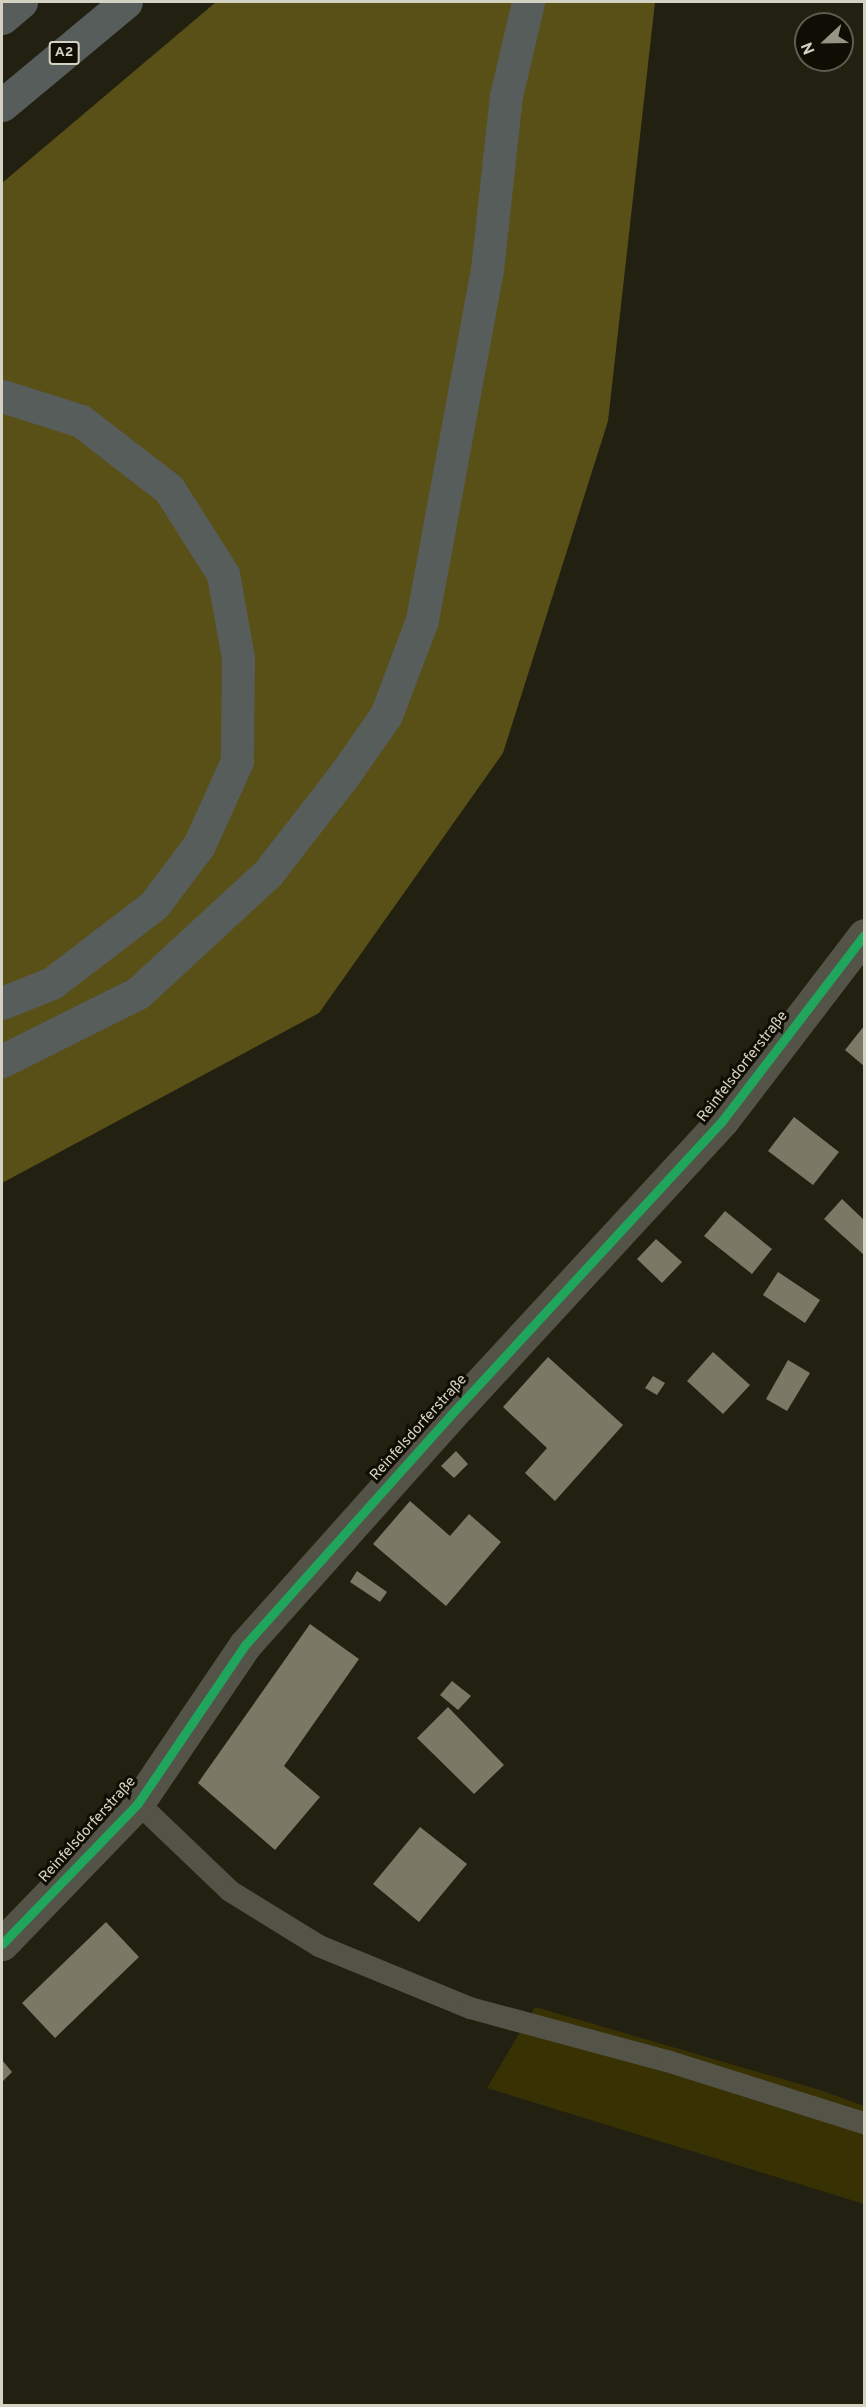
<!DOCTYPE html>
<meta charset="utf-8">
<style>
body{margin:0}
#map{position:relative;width:866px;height:2407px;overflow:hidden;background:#222011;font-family:Overpass,sans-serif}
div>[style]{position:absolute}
.green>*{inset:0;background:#383104}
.forest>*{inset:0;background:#595017}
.building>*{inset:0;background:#7b7865}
.lane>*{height:22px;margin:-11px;padding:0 11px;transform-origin:11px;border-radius:11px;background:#545348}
.street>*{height:33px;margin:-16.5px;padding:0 16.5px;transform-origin:16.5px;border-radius:16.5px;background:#545348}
.highway>*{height:33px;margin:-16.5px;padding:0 16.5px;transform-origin:16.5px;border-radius:16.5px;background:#575d5b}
.cycleway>*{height:9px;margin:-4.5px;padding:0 4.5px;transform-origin:4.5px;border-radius:4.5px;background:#20a55d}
span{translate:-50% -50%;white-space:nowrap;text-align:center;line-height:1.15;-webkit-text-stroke:6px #100e04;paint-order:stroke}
.shield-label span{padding:2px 4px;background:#100e04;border:2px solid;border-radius:4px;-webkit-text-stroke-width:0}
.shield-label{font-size:14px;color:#d4d2c2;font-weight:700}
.street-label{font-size:15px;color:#d4d2c2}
.frame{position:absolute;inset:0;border:3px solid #d4d2c2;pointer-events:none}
.north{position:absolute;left:794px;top:12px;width:60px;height:60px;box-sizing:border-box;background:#100e04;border:2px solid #5e5c50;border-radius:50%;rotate:248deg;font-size:16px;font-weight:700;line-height:24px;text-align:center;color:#d4d2c2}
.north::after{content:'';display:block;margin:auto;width:21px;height:27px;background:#969484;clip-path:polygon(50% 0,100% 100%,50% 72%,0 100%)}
</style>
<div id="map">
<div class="green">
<i style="clip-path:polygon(535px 2007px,820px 2090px,864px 2106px,864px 2204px,487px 2088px)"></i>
</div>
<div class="forest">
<i style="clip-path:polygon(216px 2px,655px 2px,608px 421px,503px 753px,319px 1013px,2px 1183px,2px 183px)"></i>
</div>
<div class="building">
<i style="clip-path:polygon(864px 1026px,864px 1066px,845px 1050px)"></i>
<i style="clip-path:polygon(794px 1117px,839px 1152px,813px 1185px,768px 1151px)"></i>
<i style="clip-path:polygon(842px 1199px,864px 1220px,864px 1255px,824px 1219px)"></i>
<i style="clip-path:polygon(725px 1211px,772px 1249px,752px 1274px,704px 1236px)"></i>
<i style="clip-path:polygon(656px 1239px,682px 1262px,662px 1283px,637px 1259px)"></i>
<i style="clip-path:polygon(778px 1272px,820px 1300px,805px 1323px,763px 1295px)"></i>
<i style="clip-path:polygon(713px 1352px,750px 1385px,723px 1414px,687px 1381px)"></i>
<i style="clip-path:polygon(548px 1357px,623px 1425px,555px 1501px,525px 1473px,547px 1448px,503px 1407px)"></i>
<i style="clip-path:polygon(788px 1360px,810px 1373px,787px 1411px,766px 1399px)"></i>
<i style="clip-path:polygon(653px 1376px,665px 1383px,657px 1395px,645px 1388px)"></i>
<i style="clip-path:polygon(456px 1451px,468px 1464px,454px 1478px,441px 1466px)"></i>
<i style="clip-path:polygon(410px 1501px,450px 1536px,469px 1514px,501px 1542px,446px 1606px,373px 1544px)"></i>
<i style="clip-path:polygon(357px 1571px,387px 1592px,380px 1602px,350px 1582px)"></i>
<i style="clip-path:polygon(310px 1624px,359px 1659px,284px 1766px,320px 1797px,275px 1850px,198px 1783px)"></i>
<i style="clip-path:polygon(452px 1681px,471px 1696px,458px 1710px,440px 1695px)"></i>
<i style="clip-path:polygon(448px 1707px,504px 1765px,474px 1794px,417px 1738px)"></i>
<i style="clip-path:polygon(420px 1827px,467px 1864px,419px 1922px,373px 1884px)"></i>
<i style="clip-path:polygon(106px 1922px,139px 1957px,55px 2038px,22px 2003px)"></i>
<i style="clip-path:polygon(2px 2060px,12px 2072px,2px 2082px)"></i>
</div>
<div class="lane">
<i style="left:138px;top:1803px;width:127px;rotate:43.7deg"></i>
<i style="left:230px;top:1891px;width:105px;rotate:31.7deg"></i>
<i style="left:319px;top:1946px;width:163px;rotate:22.3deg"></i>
<i style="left:470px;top:2008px;width:204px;rotate:15.1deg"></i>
<i style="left:667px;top:2061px;width:207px;rotate:17.5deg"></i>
</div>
<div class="street">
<i style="left:2px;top:1944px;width:196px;rotate:-46deg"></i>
<i style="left:138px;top:1803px;width:191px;rotate:-55.9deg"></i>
<i style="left:245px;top:1645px;width:321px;rotate:-48.2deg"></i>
<i style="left:459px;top:1406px;width:388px;rotate:-47.3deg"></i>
<i style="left:722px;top:1121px;width:234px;rotate:-52.6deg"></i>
</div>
<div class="highway">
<i style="left:2px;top:18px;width:25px;rotate:-40deg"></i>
<i style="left:2px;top:105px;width:161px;rotate:-39.7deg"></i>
<i style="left:2px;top:396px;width:83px;rotate:17.6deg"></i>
<i style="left:81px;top:421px;width:111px;rotate:37.7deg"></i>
<i style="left:169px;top:489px;width:101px;rotate:57.6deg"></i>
<i style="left:223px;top:574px;width:85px;rotate:79.9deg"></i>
<i style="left:238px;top:658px;width:103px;rotate:90.6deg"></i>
<i style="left:237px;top:761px;width:92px;rotate:114.3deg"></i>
<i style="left:199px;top:845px;width:75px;rotate:126.9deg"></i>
<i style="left:154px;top:905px;width:128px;rotate:142.6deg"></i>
<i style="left:52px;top:983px;width:54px;rotate:158.2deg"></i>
<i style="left:2px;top:1061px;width:152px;rotate:-26.6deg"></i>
<i style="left:138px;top:993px;width:177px;rotate:-42.7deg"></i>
<i style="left:268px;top:873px;width:124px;rotate:-52.2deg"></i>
<i style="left:344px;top:775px;width:73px;rotate:-55deg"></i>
<i style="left:386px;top:715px;width:102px;rotate:-69.2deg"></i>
<i style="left:422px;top:620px;width:356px;rotate:-79.5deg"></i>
<i style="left:487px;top:270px;width:175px;rotate:-83.8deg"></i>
<i style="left:506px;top:96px;width:97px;rotate:-76.8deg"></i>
</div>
<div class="cycleway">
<i style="left:2px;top:1944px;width:196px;rotate:-46deg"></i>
<i style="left:138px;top:1803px;width:191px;rotate:-55.9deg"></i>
<i style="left:245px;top:1645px;width:321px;rotate:-48.2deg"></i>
<i style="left:459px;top:1406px;width:388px;rotate:-47.3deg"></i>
<i style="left:722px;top:1121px;width:234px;rotate:-52.6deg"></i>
</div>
<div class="shield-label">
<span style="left:64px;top:53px">A2</span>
</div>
<div class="street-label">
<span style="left:743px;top:1067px;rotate:-52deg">Reinfelsdorferstraße</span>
<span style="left:419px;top:1428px;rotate:-48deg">Reinfelsdorferstraße</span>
<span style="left:88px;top:1830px;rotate:-48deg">Reinfelsdorferstraße</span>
</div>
<div class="frame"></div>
<div class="north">N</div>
</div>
